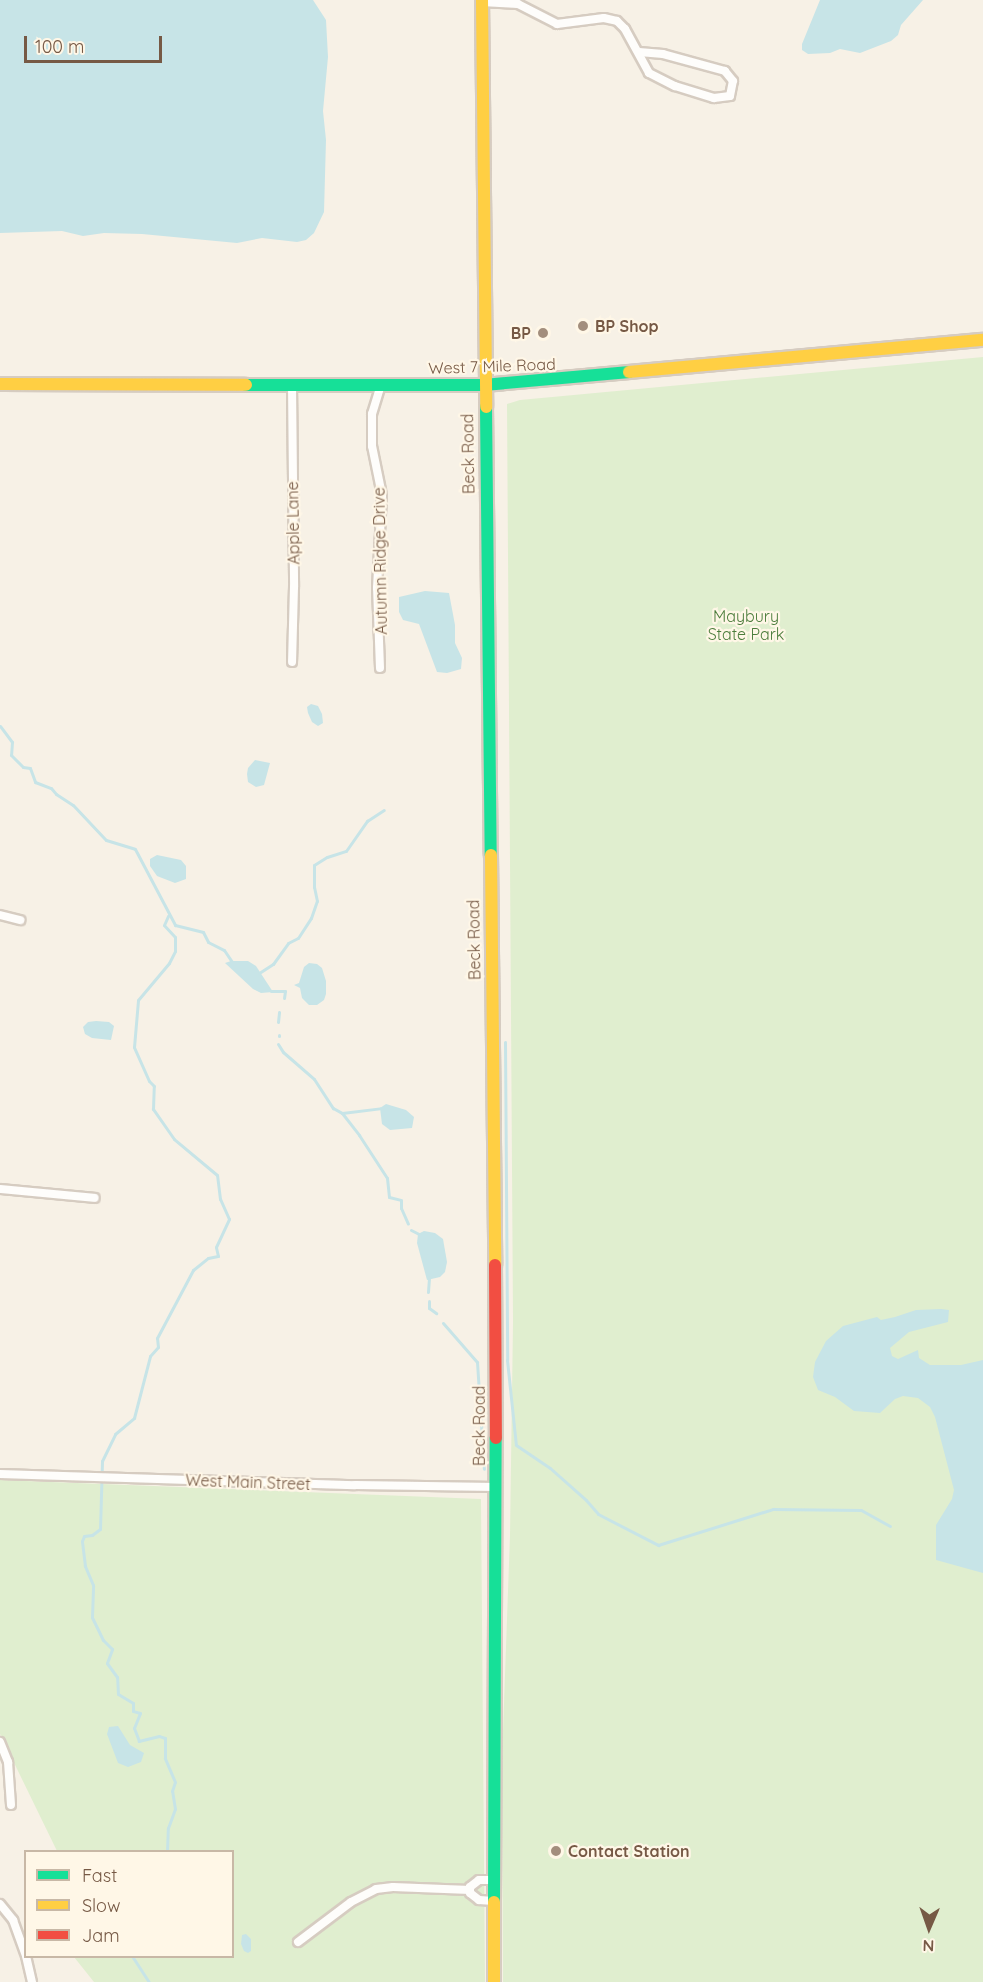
<!DOCTYPE html>
<style>
body{margin:0}
#map{position:relative;width:983px;height:1982px;overflow:hidden;background:#f7f1e6;font-family:Quicksand,sans-serif}
div>[style]{position:absolute}
.green>*{inset:0;background:#e0eecf}
.water>*{inset:0;background:#c7e4e7}
.stream>*{height:3px;margin:-1.5px;padding:0 1.5px;transform-origin:1.5px;border-radius:1.5px;background:#c7e4e7}
.roads{filter:drop-shadow(2px 0 #d6ccc1) drop-shadow(-2px 0 #d6ccc1) drop-shadow(0 2px #d6ccc1) drop-shadow(0 -2px #d6ccc1)}
.street>*{height:8px;margin:-4px;padding:0 4px;transform-origin:4px;border-radius:4px;background:#fefdfb}
.fast>*{height:12px;margin:-6px;padding:0 6px;transform-origin:6px;border-radius:6px;background:#16e098}
.slow>*{height:12px;margin:-6px;padding:0 6px;transform-origin:6px;border-radius:6px;background:#ffcf43}
.jam>*{height:12px;margin:-6px;padding:0 6px;transform-origin:6px;border-radius:6px;background:#f24e42}
.dots>*{width:16px;height:16px;translate:-50% -50%;box-sizing:border-box;border:3px solid #fff7e7;border-radius:50%}
span{translate:-50% -50%;white-space:nowrap;text-align:center;line-height:1.15;-webkit-text-stroke:4.5px #fff7e7;paint-order:stroke}
.poi-label{font-size:16px;color:#765945;font-weight:700}
.left{translate:0 -50%;text-align:left}
.right{translate:-100% -50%;text-align:right}
.street-label{font-size:16px;color:#765945}
.park-label{font-size:16px;color:#4c7d3c}
.legend{position:absolute;left:24px;top:1850px;width:210px;height:108px;box-sizing:border-box;background:#fff7e7;border:2px solid #c8b8a6;margin:0;padding:8px 10px;list-style:none;font-size:18px;color:#765945}
.legend li{display:flex;align-items:center;gap:12px;height:30px}
.legend b{width:30px;border:2px solid #c8b8a6}
.north{position:absolute;left:899px;top:1898px;width:60px;height:60px;-webkit-text-stroke:4px #fff7e7;paint-order:stroke;rotate:182deg;font-size:16px;font-weight:700;line-height:24px;text-align:center;color:#765945}
.north::after{content:'';display:block;margin:auto;width:21px;height:27px;background:#765945;clip-path:polygon(50% 0,100% 100%,50% 72%,0 100%)}
.scale{position:absolute;left:24px;top:36px;width:138px;height:27px;box-sizing:border-box;border:3px solid #765945;border-top:0;padding-left:8px;font-size:18px;line-height:21px;white-space:nowrap;color:#765945;-webkit-text-stroke:4px #fff7e7;paint-order:stroke}
</style>
<div id="map">
<div class="green">
<i style="clip-path:polygon(983px 357px,983px 1982px,503px 1982px,502px 1759px,510px 1535px,513px 1322px,507px 404px,520px 400px)"></i>
<i style="clip-path:polygon(0 1480px,481px 1499px,485px 1982px,94px 1982px,74px 1957px,232px 1956px,232px 1852px,57px 1851px,0 1734px)"></i>
</div>
<div class="water">
<i style="clip-path:polygon(0 0,313px 0,326px 20px,328px 57px,323px 111px,326px 140px,324px 212px,314px 233px,306px 240px,297px 242px,262px 238px,237px 243px,142px 234px,104px 233px,83px 236px,62px 231px,0 233px)"></i>
<i style="clip-path:polygon(820px 0,923px 0,901px 25px,898px 35px,891px 41px,860px 53px,840px 49px,830px 53px,808px 54px,802px 50px,802px 44px)"></i>
<i style="clip-path:polygon(425px 591px,449px 593px,455px 625px,455px 643px,462px 658px,461px 669px,447px 673px,437px 672px,419px 624px,403px 620px,399px 612px,399px 597px)"></i>
<i style="clip-path:polygon(311px 704px,318px 706px,322px 714px,323px 723px,318px 726px,312px 722px,308px 713px,307px 707px)"></i>
<i style="clip-path:polygon(255px 760px,270px 763px,264px 785px,256px 787px,248px 782px,247px 774px,248px 768px)"></i>
<i style="clip-path:polygon(157px 855px,181px 860px,186px 866px,186px 879px,175px 883px,157px 876px,150px 866px,150px 859px)"></i>
<i style="clip-path:polygon(231px 961px,248px 961px,256px 966px,273px 992px,261px 993px,253px 989px,225px 963px)"></i>
<i style="clip-path:polygon(309px 963px,317px 964px,322px 968px,326px 981px,326px 994px,324px 1000px,317px 1005px,309px 1005px,302px 998px,300px 988px,294px 985px,299px 983px,304px 967px)"></i>
<i style="clip-path:polygon(96px 1021px,109px 1022px,114px 1026px,111px 1040px,92px 1038px,85px 1034px,83px 1027px,88px 1022px)"></i>
<i style="clip-path:polygon(386px 1104px,406px 1110px,414px 1117px,412px 1128px,390px 1130px,382px 1124px,380px 1108px)"></i>
<i style="clip-path:polygon(424px 1231px,435px 1233px,443px 1239px,447px 1262px,445px 1272px,440px 1277px,427px 1280px,417px 1243px,418px 1234px)"></i>
<i style="clip-path:polygon(941px 1309px,949px 1310px,948px 1322px,909px 1332px,890px 1348px,892px 1356px,898px 1359px,918px 1350px,919px 1358px,930px 1365px,961px 1365px,983px 1360px,983px 1573px,936px 1560px,936px 1525px,952px 1499px,954px 1490px,935px 1417px,930px 1407px,918px 1398px,903px 1396px,895px 1399px,880px 1413px,854px 1411px,835px 1397px,818px 1390px,813px 1377px,815px 1362px,826px 1341px,843px 1326px,877px 1317px,881px 1320px,895px 1317px,916px 1310px)"></i>
<i style="clip-path:polygon(118px 1726px,130px 1745px,144px 1753px,141px 1762px,128px 1767px,118px 1763px,107px 1734px,109px 1727px)"></i>
<i style="clip-path:polygon(246px 1934px,251px 1939px,251px 1951px,248px 1953px,244px 1951px,241px 1944px,242px 1935px)"></i>
</div>
<div class="stream">
<i style="left:0;top:726px;width:20px;rotate:53deg"></i>
<i style="left:12px;top:742px;width:13px;rotate:94deg"></i>
<i style="left:11px;top:755px;width:17px;rotate:45deg"></i>
<i style="left:23px;top:767px;width:7px;rotate:8deg"></i>
<i style="left:30px;top:768px;width:15px;rotate:70deg"></i>
<i style="left:35px;top:782px;width:17px;rotate:21deg"></i>
<i style="left:51px;top:788px;width:8px;rotate:50deg"></i>
<i style="left:56px;top:794px;width:20px;rotate:33deg"></i>
<i style="left:73px;top:805px;width:48px;rotate:46.7deg"></i>
<i style="left:106px;top:840px;width:30px;rotate:17deg"></i>
<i style="left:135px;top:849px;width:86px;rotate:62.2deg"></i>
<i style="left:175px;top:925px;width:29px;rotate:14deg"></i>
<i style="left:203px;top:932px;width:11px;rotate:63deg"></i>
<i style="left:208px;top:942px;width:18px;rotate:27deg"></i>
<i style="left:224px;top:950px;width:14px;rotate:56deg"></i>
<i style="left:259px;top:973px;width:17px;rotate:-33deg"></i>
<i style="left:273px;top:964px;width:26px;rotate:-54deg"></i>
<i style="left:288px;top:943px;width:11px;rotate:-27deg"></i>
<i style="left:298px;top:938px;width:24px;rotate:-57deg"></i>
<i style="left:311px;top:918px;width:18px;rotate:-71deg"></i>
<i style="left:317px;top:901px;width:14px;rotate:-102deg"></i>
<i style="left:314px;top:887px;width:22px;rotate:-90deg"></i>
<i style="left:314px;top:865px;width:15px;rotate:-32deg"></i>
<i style="left:327px;top:857px;width:20px;rotate:-18deg"></i>
<i style="left:346px;top:851px;width:37px;rotate:-55deg"></i>
<i style="left:367px;top:821px;width:20px;rotate:-33deg"></i>
<i style="left:271px;top:991px;width:14px"></i>
<i style="left:285px;top:991px;width:7px;rotate:98deg"></i>
<i style="left:278px;top:1022px;width:10px;rotate:-84deg"></i>
<i style="left:279px;top:1036px;width:1px;rotate:-90deg"></i>
<i style="left:505px;top:1042px;width:318px;rotate:89.6deg"></i>
<i style="left:507px;top:1360px;width:85px;rotate:84deg"></i>
<i style="left:516px;top:1445px;width:41px;rotate:34.1deg"></i>
<i style="left:550px;top:1468px;width:48px;rotate:41.6deg"></i>
<i style="left:586px;top:1500px;width:18px;rotate:49deg"></i>
<i style="left:598px;top:1514px;width:68px;rotate:27.3deg"></i>
<i style="left:658px;top:1545px;width:121px;rotate:-17.4deg"></i>
<i style="left:773px;top:1509px;width:88px;rotate:0.7deg"></i>
<i style="left:861px;top:1510px;width:33px;rotate:29deg"></i>
<i style="left:278px;top:1044px;width:9px;rotate:58deg"></i>
<i style="left:283px;top:1052px;width:41px;rotate:41.1deg"></i>
<i style="left:314px;top:1079px;width:35px;rotate:57deg"></i>
<i style="left:333px;top:1108px;width:10px;rotate:29deg"></i>
<i style="left:342px;top:1113px;width:28px;rotate:52deg"></i>
<i style="left:359px;top:1135px;width:51px;rotate:56.9deg"></i>
<i style="left:387px;top:1178px;width:19px;rotate:84deg"></i>
<i style="left:389px;top:1197px;width:12px;rotate:14deg"></i>
<i style="left:401px;top:1200px;width:8px;rotate:90deg"></i>
<i style="left:401px;top:1208px;width:17px;rotate:66deg"></i>
<i style="left:342px;top:1113px;width:38px;rotate:-7deg"></i>
<i style="left:411px;top:1230px;width:11px;rotate:27deg"></i>
<i style="left:428px;top:1292px;width:15px;rotate:-86deg"></i>
<i style="left:429px;top:1301px;width:7px;rotate:90deg"></i>
<i style="left:429px;top:1308px;width:9px;rotate:36deg"></i>
<i style="left:443px;top:1323px;width:52px;rotate:48.9deg"></i>
<i style="left:477px;top:1362px;width:107px;rotate:86.3deg"></i>
<i style="left:167px;top:1852px;width:24px;rotate:-88deg"></i>
<i style="left:168px;top:1828px;width:20px;rotate:-70deg"></i>
<i style="left:175px;top:1809px;width:18px;rotate:-99deg"></i>
<i style="left:172px;top:1791px;width:9px;rotate:-72deg"></i>
<i style="left:175px;top:1782px;width:26px;rotate:-113deg"></i>
<i style="left:165px;top:1758px;width:20px;rotate:-90deg"></i>
<i style="left:165px;top:1738px;width:6px;rotate:-162deg"></i>
<i style="left:159px;top:1736px;width:21px;rotate:166deg"></i>
<i style="left:139px;top:1741px;width:14px;rotate:-111deg"></i>
<i style="left:134px;top:1728px;width:16px;rotate:-68deg"></i>
<i style="left:140px;top:1713px;width:7px;rotate:-164deg"></i>
<i style="left:133px;top:1711px;width:8px;rotate:-90deg"></i>
<i style="left:133px;top:1703px;width:17px;rotate:-149deg"></i>
<i style="left:118px;top:1694px;width:17px;rotate:-93deg"></i>
<i style="left:117px;top:1677px;width:17px;rotate:-126deg"></i>
<i style="left:107px;top:1663px;width:15px;rotate:-70deg"></i>
<i style="left:112px;top:1649px;width:13px;rotate:-135deg"></i>
<i style="left:103px;top:1640px;width:25px;rotate:-116deg"></i>
<i style="left:92px;top:1617px;width:32px;rotate:-88deg"></i>
<i style="left:93px;top:1585px;width:21px;rotate:-113deg"></i>
<i style="left:85px;top:1566px;width:25px;rotate:-97deg"></i>
<i style="left:82px;top:1541px;width:5px;rotate:-68deg"></i>
<i style="left:84px;top:1536px;width:8px;rotate:-7deg"></i>
<i style="left:92px;top:1535px;width:10px;rotate:-37deg"></i>
<i style="left:100px;top:1529px;width:68px;rotate:-88.3deg"></i>
<i style="left:102px;top:1461px;width:30px;rotate:-64deg"></i>
<i style="left:115px;top:1434px;width:25px;rotate:-40deg"></i>
<i style="left:134px;top:1418px;width:64px;rotate:-75.5deg"></i>
<i style="left:150px;top:1356px;width:12px;rotate:-48deg"></i>
<i style="left:158px;top:1347px;width:9px;rotate:-96deg"></i>
<i style="left:157px;top:1338px;width:77px;rotate:-62.1deg"></i>
<i style="left:193px;top:1270px;width:19px;rotate:-39deg"></i>
<i style="left:208px;top:1258px;width:10px;rotate:-11deg"></i>
<i style="left:218px;top:1256px;width:9px;rotate:-103deg"></i>
<i style="left:216px;top:1247px;width:31px;rotate:-65deg"></i>
<i style="left:229px;top:1219px;width:22px;rotate:-114deg"></i>
<i style="left:220px;top:1199px;width:24px;rotate:-97deg"></i>
<i style="left:217px;top:1175px;width:56px;rotate:-140.1deg"></i>
<i style="left:174px;top:1139px;width:37px;rotate:-125deg"></i>
<i style="left:153px;top:1109px;width:23px;rotate:-88deg"></i>
<i style="left:154px;top:1086px;width:7px;rotate:-135deg"></i>
<i style="left:149px;top:1081px;width:37px;rotate:-114deg"></i>
<i style="left:134px;top:1047px;width:47px;rotate:-85.1deg"></i>
<i style="left:138px;top:1000px;width:48px;rotate:-50deg"></i>
<i style="left:169px;top:963px;width:13px;rotate:-63deg"></i>
<i style="left:175px;top:951px;width:14px;rotate:-90deg"></i>
<i style="left:175px;top:937px;width:16px;rotate:-133deg"></i>
<i style="left:164px;top:925px;width:10px;rotate:-66deg"></i>
<i style="left:132px;top:1956px;width:31px;rotate:57deg"></i>
</div>
<div class="roads">
<div class="street">
<i style="left:482px;top:2px;width:36px;rotate:3deg"></i>
<i style="left:518px;top:4px;width:44px;rotate:27.1deg"></i>
<i style="left:557px;top:24px;width:47px;rotate:-7.3deg"></i>
<i style="left:604px;top:18px;width:13px;rotate:13deg"></i>
<i style="left:617px;top:21px;width:11px;rotate:45deg"></i>
<i style="left:625px;top:29px;width:50px;rotate:61.4deg"></i>
<i style="left:649px;top:73px;width:29px;rotate:27deg"></i>
<i style="left:675px;top:86px;width:41px;rotate:17.1deg"></i>
<i style="left:714px;top:98px;width:16px;rotate:-7deg"></i>
<i style="left:730px;top:96px;width:15px;rotate:-79deg"></i>
<i style="left:733px;top:81px;width:13px;rotate:-129deg"></i>
<i style="left:725px;top:71px;width:64px;rotate:-164.7deg"></i>
<i style="left:663px;top:54px;width:24px;rotate:-175deg"></i>
<i style="left:292px;top:385px;width:202px;rotate:89.4deg"></i>
<i style="left:294px;top:587px;width:75px;rotate:91.5deg"></i>
<i style="left:380px;top:668px;width:80px;rotate:-92.1deg"></i>
<i style="left:377px;top:588px;width:93px;rotate:-86.9deg"></i>
<i style="left:382px;top:495px;width:50px;rotate:-101.5deg"></i>
<i style="left:372px;top:446px;width:32px;rotate:-90deg"></i>
<i style="left:372px;top:414px;width:30px;rotate:-73deg"></i>
<i style="left:0;top:915px;width:21px;rotate:14deg"></i>
<i style="left:0;top:1189px;width:95px;rotate:5.4deg"></i>
<i style="left:0;top:1474px;width:355px;rotate:1.8deg"></i>
<i style="left:355px;top:1485px;width:141px;rotate:0.8deg"></i>
<i style="left:0;top:1742px;width:22px;rotate:68deg"></i>
<i style="left:8px;top:1762px;width:43px;rotate:86deg"></i>
<i style="left:494px;top:1901px;width:15px;rotate:-176deg"></i>
<i style="left:479px;top:1900px;width:11px;rotate:-142deg"></i>
<i style="left:470px;top:1893px;width:6px;rotate:-90deg"></i>
<i style="left:470px;top:1887px;width:11px;rotate:-38deg"></i>
<i style="left:479px;top:1880px;width:15px"></i>
<i style="left:0;top:1904px;width:21px;rotate:51deg"></i>
<i style="left:13px;top:1920px;width:37px;rotate:70deg"></i>
<i style="left:298px;top:1942px;width:66px;rotate:-37deg"></i>
<i style="left:351px;top:1902px;width:28px;rotate:-27deg"></i>
<i style="left:376px;top:1889px;width:17px;rotate:-7deg"></i>
<i style="left:393px;top:1887px;width:77px;rotate:2.2deg"></i>
<i style="left:26px;top:1956px;width:27px;rotate:77deg"></i>
</div>
<div class="fast">
<i style="left:246px;top:385px;width:238px"></i>
<i style="left:484px;top:385px;width:146px;rotate:-5.1deg"></i>
<i style="left:486px;top:407px;width:448px;rotate:89.4deg"></i>
<i style="left:494px;top:1902px;width:464px;rotate:-89.8deg"></i>
</div>
<div class="slow">
<i style="left:482px;top:0;width:407px;rotate:89.4deg"></i>
<i style="left:629px;top:372px;width:355px;rotate:-5.2deg"></i>
<i style="left:0;top:384px;width:246px;rotate:0.2deg"></i>
<i style="left:491px;top:855px;width:410px;rotate:89.4deg"></i>
<i style="left:494px;top:1982px;width:80px;rotate:-90deg"></i>
</div>
<div class="jam">
<i style="left:495px;top:1265px;width:173px;rotate:89.7deg"></i>
</div>
</div>
<div class="dots">
<i style="left:583px;top:326px;background:#a38e7d"></i>
<i style="left:543px;top:333px;background:#a38e7d"></i>
<i style="left:556px;top:1851px;background:#a38e7d"></i>
</div>
<div class="poi-label">
<span class="left" style="left:595px;top:326px">BP Shop</span>
<span class="right" style="left:531px;top:333px">BP</span>
<span class="left" style="left:568px;top:1851px">Contact Station</span>
</div>
<div class="street-label">
<span style="left:492px;top:366px;rotate:-2deg">West 7 Mile Road</span>
<span style="left:468px;top:454px;rotate:-91deg">Beck Road</span>
<span style="left:293px;top:523px;rotate:-91deg">Apple Lane</span>
<span style="left:380px;top:561px;rotate:-91deg">Autumn Ridge Drive</span>
<span style="left:474px;top:940px;rotate:-91deg">Beck Road</span>
<span style="left:479px;top:1426px;rotate:-90deg">Beck Road</span>
<span style="left:248px;top:1482px;rotate:2deg">West Main Street</span>
</div>
<div class="park-label">
<span style="left:746px;top:625px">Maybury<br>State Park</span>
</div>
<ul class="legend">
<li><b style="height:8px;background:#16e098"></b>Fast</li>
<li><b style="height:8px;background:#ffcf43"></b>Slow</li>
<li><b style="height:8px;background:#f24e42"></b>Jam</li>
</ul>
<div class="north">N</div>
<div class="scale">100 m</div>
</div>
